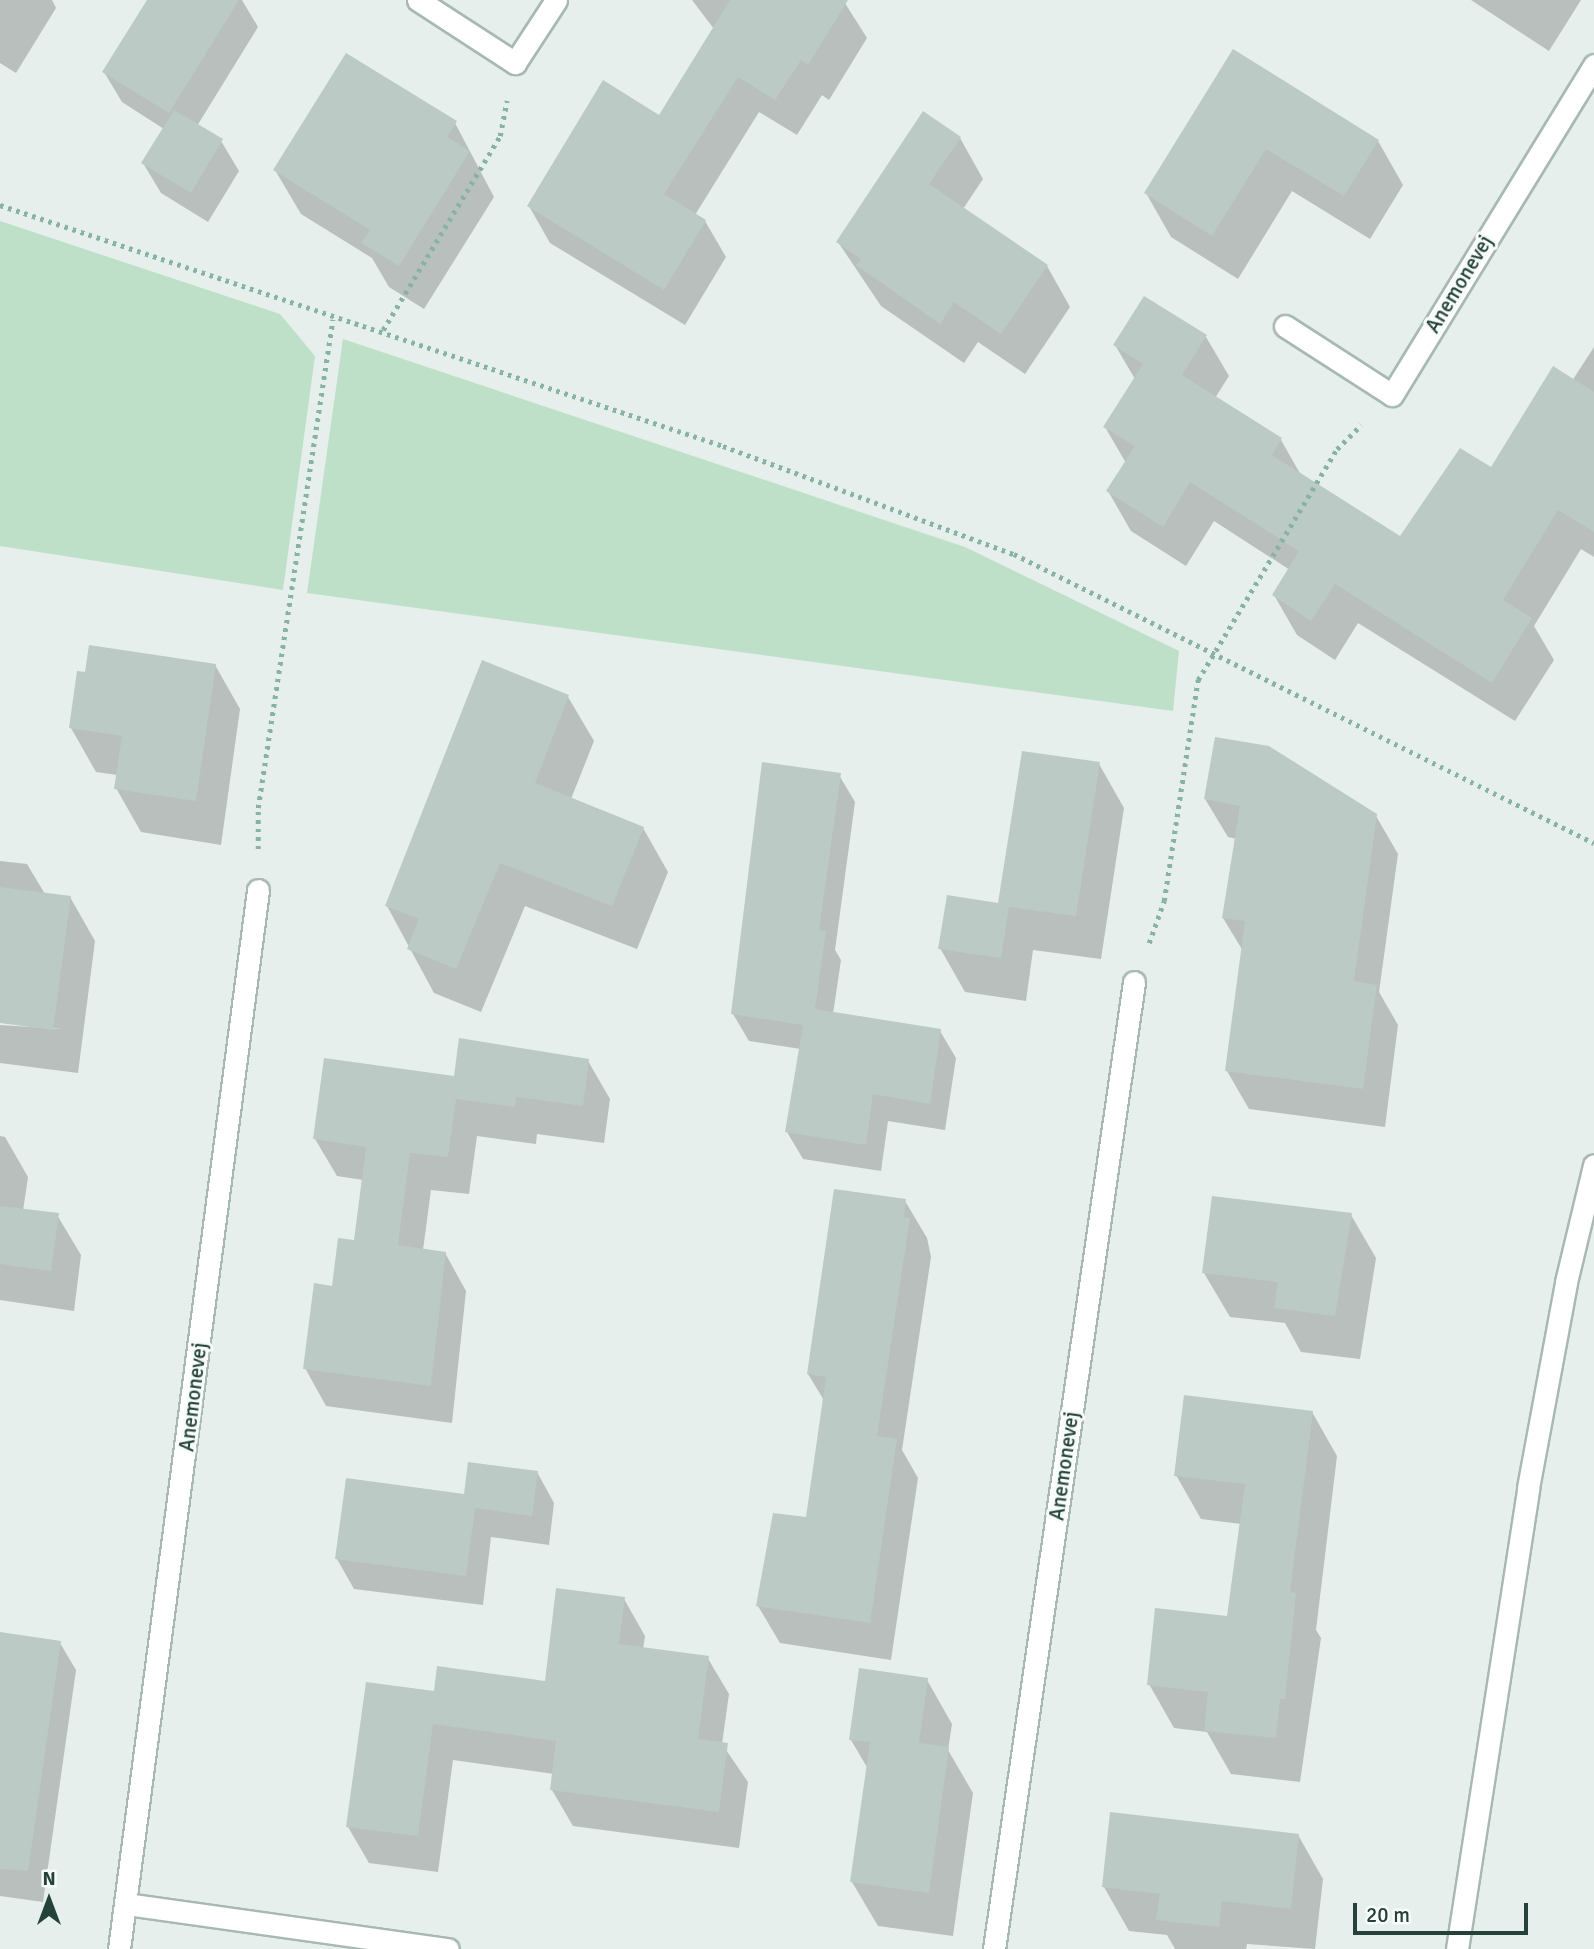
<!DOCTYPE html>
<style>
body{margin:0}
#map{position:relative;width:1594px;height:1949px;overflow:hidden;background:#e6efeb;font-family:Signika,sans-serif}
div>[style]{position:absolute}
.green>*{inset:0;background:#bfe0c8}
.shadow>*{inset:0;background:#0003}
.building>*{inset:0;background:#bbcac4}
.path>*{height:4.5px;margin-top:-2.25px;transform-origin:0;background:repeating-linear-gradient(90deg,#86b3a5 0 3.5px,transparent 0 8.5px)}
.roads{filter:drop-shadow(2px 0 #a8b8b2) drop-shadow(-2px 0 #a8b8b2) drop-shadow(0 2px #a8b8b2) drop-shadow(0 -2px #a8b8b2)}
.street>*{height:21px;margin:-10.5px;padding:0 10.5px;transform-origin:10.5px;border-radius:10.5px;background:#fff}
span{translate:-50% -50%;white-space:nowrap;text-align:center;line-height:1.15;-webkit-text-stroke:6px #f7fbf9;paint-order:stroke}
.street-label{font-size:21px;color:#24423a}
.north{position:absolute;left:14px;top:1865px;width:70px;height:70px;-webkit-text-stroke:5px #f7fbf9;paint-order:stroke;rotate:0deg;font-size:19px;font-weight:700;line-height:28px;text-align:center;color:#24423a}
.north::after{content:'';display:block;margin:auto;width:24px;height:32px;background:#24423a;clip-path:polygon(50% 0,100% 100%,50% 72%,0 100%)}
.scale{position:absolute;left:1353px;top:1903px;width:175px;height:32px;box-sizing:border-box;border:4px solid #24423a;border-top:0;padding-left:9px;font-size:21px;line-height:24px;white-space:nowrap;color:#24423a;-webkit-text-stroke:5px #f7fbf9;paint-order:stroke}
</style>
<div id="map">
<div class="green">
<i style="clip-path:polygon(0 221px,280px 314px,315px 356px,283px 590px,0 546px)"></i>
<i style="clip-path:polygon(343px 339px,965px 547px,1179px 651px,1173px 711px,307px 593px)"></i>
</div>
<div class="shadow">
<i style="clip-path:polygon(0 0,52px 0,56px 8px,16px 73px,0 63px)"></i>
<i style="clip-path:polygon(149px 0,242px 0,258px 27px,197px 126px,221px 141px,239px 171px,208px 222px,161px 193px,143px 163px,164px 129px,122px 102px,104px 72px)"></i>
<i style="clip-path:polygon(692px 0,843px 0,867px 38px,829px 100px,822px 95px,797px 135px,759px 112px,695px 215px,705px 221px,726px 257px,685px 325px,550px 243px,529px 206px,660px 117px,714px 29px)"></i>
<i style="clip-path:polygon(1471px 0,1581px 0,1549px 51px)"></i>
<i style="clip-path:polygon(1234px 52px,1378px 141px,1403px 185px,1370px 239px,1292px 191px,1238px 279px,1171px 237px,1146px 193px)"></i>
<i style="clip-path:polygon(455px 123px,494px 197px,424px 309px,389px 287px,372px 258px,301px 214px,275px 170px)"></i>
<i style="clip-path:polygon(960px 138px,983px 179px,963px 209px,1047px 266px,1070px 307px,1025px 374px,978px 342px,964px 363px,881px 306px,838px 242px)"></i>
<i style="clip-path:polygon(1206px 337px,1229px 376px,1215px 398px,1281px 440px,1302px 477px,1401px 538px,1492px 470px,1572px 381px,1594px 347px,1594px 557px,1581px 549px,1534px 626px,1554px 660px,1515px 721px,1358px 623px,1335px 660px,1297px 635px,1274px 595px,1290px 570px,1214px 521px,1186px 566px,1131px 531px,1108px 491px,1126px 463px,1105px 427px,1135px 379px,1115px 345px)"></i>
<i style="clip-path:polygon(215px 665px,240px 709px,221px 845px,141px 832px,116px 788px,118px 775px,96px 772px,71px 728px)"></i>
<i style="clip-path:polygon(568px 697px,594px 741px,571px 799px,643px 828px,668px 872px,637px 949px,525px 906px,481px 1012px,434px 993px,387px 906px)"></i>
<i style="clip-path:polygon(1099px 764px,1124px 808px,1101px 959px,1033px 950px,1026px 1001px,965px 992px,940px 948px,1000px 905px)"></i>
<i style="clip-path:polygon(839px 775px,855px 802px,835px 950px,841px 960px,833px 1014px,940px 1031px,956px 1058px,945px 1130px,888px 1121px,881px 1171px,803px 1159px,787px 1132px,801px 1049px,749px 1041px,733px 1014px)"></i>
<i style="clip-path:polygon(1205px 799px,1376px 816px,1398px 854px,1379px 992px,1398px 1025px,1385px 1127px,1249px 1109px,1227px 1071px,1243px 951px,1223px 918px,1237px 839px,1228px 837px)"></i>
<i style="clip-path:polygon(0 861px,27px 864px,45px 894px,70px 897px,95px 941px,78px 1073px,0 1063px,0 1025px,62px 1029px,0 1021px)"></i>
<i style="clip-path:polygon(588px 1061px,610px 1099px,604px 1143px,537px 1134px,536px 1144px,477px 1136px,469px 1194px,431px 1190px,423px 1250px,445px 1253px,466px 1291px,452px 1423px,326px 1406px,305px 1368px,355px 1242px,363px 1180px,337px 1176px,315px 1139px,455px 1078px)"></i>
<i style="clip-path:polygon(0 1136px,5px 1137px,28px 1177px,23px 1211px,57px 1215px,81px 1255px,74px 1311px,0 1300px)"></i>
<i style="clip-path:polygon(905px 1201px,927px 1238px,931px 1257px,902px 1450px,918px 1478px,891px 1660px,780px 1643px,758px 1606px,808px 1519px,825px 1402px,808px 1374px)"></i>
<i style="clip-path:polygon(1351px 1215px,1376px 1258px,1360px 1359px,1301px 1352px,1285px 1323px,1230px 1317px,1204px 1273px)"></i>
<i style="clip-path:polygon(1312px 1412px,1337px 1456px,1316px 1630px,1321px 1638px,1300px 1782px,1231px 1774px,1207px 1732px,1174px 1728px,1149px 1684px,1229px 1618px,1241px 1524px,1201px 1519px,1176px 1475px)"></i>
<i style="clip-path:polygon(537px 1472px,554px 1503px,549px 1545px,491px 1537px,483px 1605px,354px 1589px,337px 1559px,465px 1496px)"></i>
<i style="clip-path:polygon(624px 1599px,645px 1636px,643px 1649px,707px 1657px,729px 1694px,722px 1744px,748px 1782px,739px 1848px,573px 1826px,552px 1790px,554px 1774px,453px 1760px,438px 1872px,369px 1863px,348px 1827px,435px 1693px,546px 1683px)"></i>
<i style="clip-path:polygon(0 1634px,60px 1643px,76px 1670px,43px 1902px,0 1896px)"></i>
<i style="clip-path:polygon(927px 1680px,952px 1724px,948px 1750px,973px 1793px,953px 1936px,878px 1926px,852px 1882px,868px 1769px,851px 1740px)"></i>
<i style="clip-path:polygon(1298px 1835px,1323px 1879px,1315px 1949px,1247px 1944px,1246px 1949px,1175px 1949px,1167px 1935px,1129px 1931px,1104px 1887px)"></i>
</div>
<div class="building">
<i style="clip-path:polygon(147px 0,239px 0,169px 113px,102px 72px)"></i>
<i style="clip-path:polygon(730px 0,848px 0,808px 65px,801px 60px,775px 100px,738px 77px,664px 194px,706px 220px,664px 290px,527px 206px,603px 80px,659px 115px)"></i>
<i style="clip-path:polygon(1233px 49px,1379px 140px,1344px 196px,1266px 149px,1212px 236px,1144px 193px)"></i>
<i style="clip-path:polygon(346px 53px,457px 121px,447px 137px,470px 151px,399px 266px,361px 243px,370px 230px,273px 170px)"></i>
<i style="clip-path:polygon(174px 110px,223px 139px,191px 193px,141px 163px)"></i>
<i style="clip-path:polygon(923px 111px,961px 137px,929px 184px,1048px 265px,1001px 334px,954px 302px,940px 324px,856px 265px,861px 259px,836px 242px)"></i>
<i style="clip-path:polygon(1144px 296px,1207px 335px,1182px 375px,1282px 438px,1272px 455px,1400px 536px,1460px 448px,1491px 467px,1553px 366px,1594px 392px,1594px 532px,1558px 510px,1503px 600px,1532px 618px,1492px 683px,1335px 584px,1311px 621px,1272px 595px,1299px 551px,1190px 482px,1163px 527px,1106px 491px,1135px 446px,1103px 427px,1143px 364px,1113px 345px)"></i>
<i style="clip-path:polygon(89px 645px,216px 664px,196px 801px,114px 789px,122px 736px,69px 728px,77px 671px,85px 672px)"></i>
<i style="clip-path:polygon(482px 660px,569px 695px,535px 783px,644px 827px,612px 906px,500px 863px,456px 969px,407px 949px,419px 919px,385px 906px)"></i>
<i style="clip-path:polygon(1215px 737px,1269px 746px,1377px 814px,1354px 981px,1377px 985px,1363px 1089px,1225px 1071px,1245px 921px,1222px 918px,1240px 806px,1204px 799px)"></i>
<i style="clip-path:polygon(1022px 751px,1100px 762px,1076px 916px,1009px 907px,1001px 958px,938px 949px,947px 895px,998px 903px)"></i>
<i style="clip-path:polygon(762px 762px,841px 773px,819px 930px,826px 931px,815px 1009px,941px 1029px,930px 1104px,873px 1094px,866px 1145px,785px 1132px,803px 1025px,731px 1014px)"></i>
<i style="clip-path:polygon(0 887px,71px 896px,53px 1030px,0 1023px)"></i>
<i style="clip-path:polygon(459px 1038px,589px 1059px,583px 1106px,516px 1097px,515px 1107px,456px 1099px,448px 1157px,410px 1153px,398px 1245px,446px 1252px,431px 1386px,303px 1369px,314px 1283px,332px 1286px,338px 1238px,354px 1240px,366px 1147px,313px 1139px,324px 1058px,454px 1076px)"></i>
<i style="clip-path:polygon(834px 1189px,906px 1199px,904px 1217px,910px 1218px,877px 1436px,897px 1439px,870px 1623px,756px 1606px,773px 1513px,806px 1517px,826px 1377px,807px 1374px)"></i>
<i style="clip-path:polygon(1212px 1196px,1352px 1213px,1335px 1316px,1274px 1308px,1278px 1282px,1202px 1273px)"></i>
<i style="clip-path:polygon(0 1206px,59px 1213px,51px 1271px,0 1264px)"></i>
<i style="clip-path:polygon(1184px 1395px,1313px 1411px,1290px 1592px,1296px 1593px,1285px 1699px,1280px 1699px,1276px 1738px,1204px 1731px,1208px 1692px,1147px 1685px,1155px 1608px,1227px 1616px,1245px 1484px,1174px 1476px)"></i>
<i style="clip-path:polygon(468px 1462px,538px 1471px,532px 1516px,475px 1508px,466px 1576px,335px 1559px,346px 1478px,464px 1494px)"></i>
<i style="clip-path:polygon(556px 1588px,625px 1597px,619px 1644px,709px 1656px,698px 1739px,728px 1743px,719px 1812px,550px 1790px,556px 1741px,433px 1724px,418px 1836px,346px 1827px,366px 1682px,434px 1691px,437px 1666px,545px 1681px)"></i>
<i style="clip-path:polygon(0 1632px,61px 1641px,28px 1871px,0 1869px)"></i>
<i style="clip-path:polygon(859px 1668px,928px 1678px,919px 1743px,949px 1747px,929px 1893px,850px 1882px,870px 1742px,849px 1740px)"></i>
<i style="clip-path:polygon(1110px 1812px,1299px 1834px,1291px 1909px,1222px 1901px,1219px 1927px,1156px 1920px,1160px 1894px,1102px 1887px)"></i>
</div>
<div class="path">
<i style="left:0;top:205px;width:762px;rotate:18.43deg"></i>
<i style="left:723px;top:446px;width:310px;rotate:20.4deg"></i>
<i style="left:1014px;top:554px;width:648px;rotate:26.49deg"></i>
<i style="left:383px;top:330px;width:227px;rotate:-58.9deg"></i>
<i style="left:500px;top:136px;width:36px;rotate:-79deg"></i>
<i style="left:258px;top:849px;width:41px;rotate:-90deg"></i>
<i style="left:258px;top:808px;width:494px;rotate:-81.3deg"></i>
<i style="left:1149px;top:943px;width:45px;rotate:-70.3deg"></i>
<i style="left:1164px;top:901px;width:224px;rotate:-81.3deg"></i>
<i style="left:1198px;top:680px;width:270px;rotate:-59deg"></i>
<i style="left:1337px;top:449px;width:34px;rotate:-45deg"></i>
</div>
<div class="roads">
<div class="street">
<i style="left:418px;top:0;width:116px;rotate:33deg"></i>
<i style="left:515px;top:63px;width:75px;rotate:-56.9deg"></i>
<i style="left:1285px;top:326px;width:127px;rotate:32.8deg"></i>
<i style="left:1392px;top:395px;width:387px;rotate:-58.5deg"></i>
<i style="left:127px;top:1904px;width:324px;rotate:8deg"></i>
<i style="left:119px;top:1949px;width:1068px;rotate:-82.52deg"></i>
<i style="left:994px;top:1949px;width:977px;rotate:-81.76deg"></i>
<i style="left:1457px;top:1949px;width:466px;rotate:-81.2deg"></i>
<i style="left:1528px;top:1488px;width:209px;rotate:-79.5deg"></i>
<i style="left:1566px;top:1282px;width:120px;rotate:-76.5deg"></i>
</div>
</div>
<div class="street-label">
<span style="left:1459px;top:284px;rotate:-59deg">Anemonevej</span>
<span style="left:193px;top:1397px;rotate:-83deg">Anemonevej</span>
<span style="left:1064px;top:1466px;rotate:-82deg">Anemonevej</span>
</div>
<div class="north">N</div>
<div class="scale">20 m</div>
</div>
